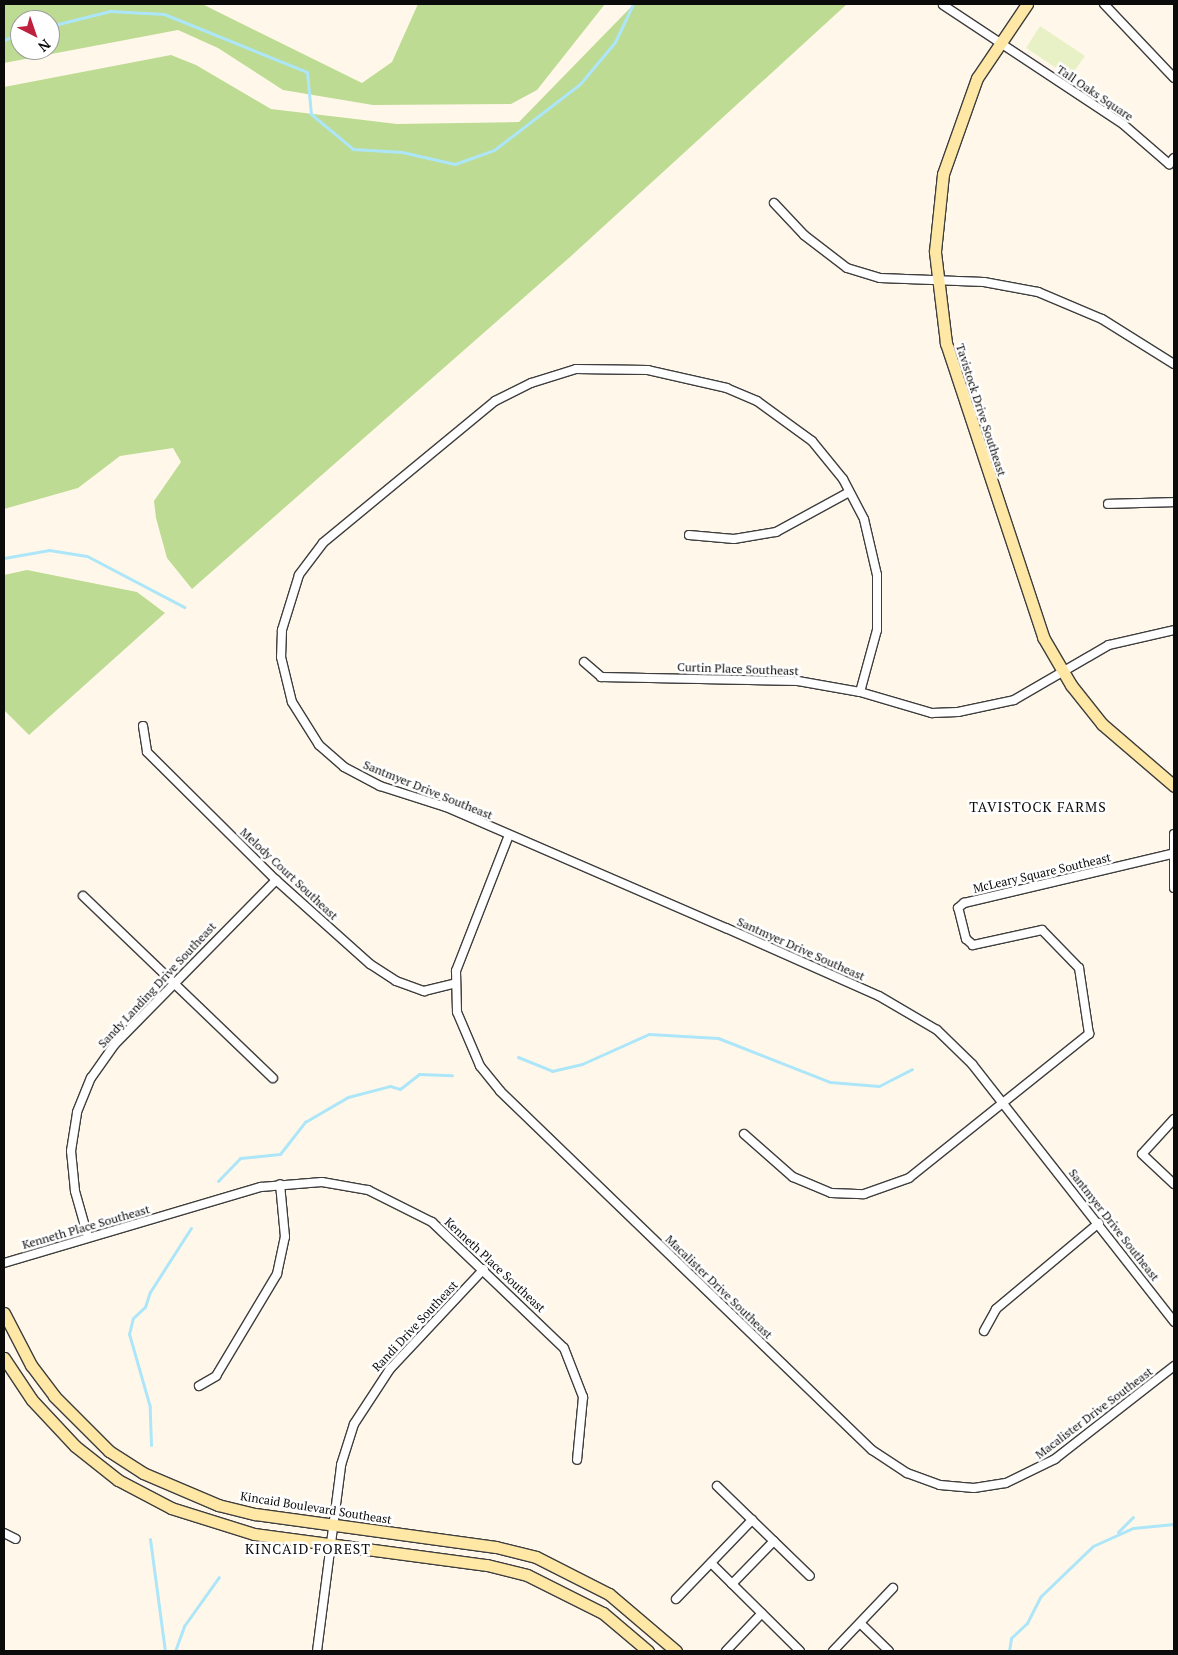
<!DOCTYPE html>
<style>
body{margin:0}
#map{position:relative;width:1178px;height:1655px;overflow:hidden;background:#fff8ea;font-family:"PT Serif",serif}
div>[style]{position:absolute}
.forest>*{inset:0;background:#bddb92}
.pitch>*{inset:0;background:#e8f1c5}
.stream>*{height:3px;margin:-1.5px;padding:0 1.5px;transform-origin:1.5px;border-radius:1.5px;background:#ade6f8}
.roads{filter:drop-shadow(1px 0 #3e3e3e) drop-shadow(-1px 0 #3e3e3e) drop-shadow(0 1px #3e3e3e) drop-shadow(0 -1px #3e3e3e)}
.street>*{height:8px;margin:-4px;padding:0 4px;transform-origin:4px;border-radius:4px;background:#fff}
.secondary>*{height:11px;margin:-5.5px;padding:0 5.5px;transform-origin:5.5px;border-radius:5.5px;background:#ffe8a5}
span{translate:-50% -50%;white-space:nowrap;text-align:center;line-height:1.15;-webkit-text-stroke:5px #fff;paint-order:stroke}
.street-label{font-size:12px;color:#0b0b0b}
.neighbourhood-label{font-size:14px;color:#0b0b0b;letter-spacing:1px}
.frame{position:absolute;inset:0;border:5px solid #0b0b0b;pointer-events:none}
.north{position:absolute;left:10px;top:10px;width:50px;height:50px;box-sizing:border-box;background:#fff;border:1px solid #9d9d9d;border-radius:50%;rotate:139deg;font-size:14px;font-weight:700;line-height:20px;text-align:center;color:#0b0b0b}
.north::after{content:'';display:block;margin:auto;width:18px;height:22px;background:#be203e;clip-path:polygon(50% 0,100% 100%,50% 72%,0 100%)}
</style>
<div id="map">
<div class="forest">
<i style="clip-path:polygon(evenodd,4px 4px,202px 4px,362px 83px,392px 62px,418px 4px,605px 4px,537px 90px,511px 104px,373px 105px,283px 90px,218px 48px,178px 30px,4px 63px,4px 4px,20px 20px,50px 20px,50px 50px,20px 50px,20px 20px)"></i>
<i style="clip-path:polygon(634px 4px,847px 4px,570px 257px,192px 589px,167px 558px,156px 518px,154px 501px,181px 462px,173px 448px,120px 456px,78px 488px,4px 509px,4px 87px,171px 55px,196px 65px,271px 109px,397px 124px,519px 122px)"></i>
<i style="clip-path:polygon(27px 570px,137px 592px,165px 613px,29px 735px,4px 710px,4px 575px)"></i>
</div>
<div class="pitch">
<i style="clip-path:polygon(1040px 26px,1085px 56px,1070px 77px,1026px 48px)"></i>
</div>
<div class="stream">
<i style="left:50px;top:26px;width:62px;rotate:-14deg"></i>
<i style="left:110px;top:11px;width:54px;rotate:3.2deg"></i>
<i style="left:164px;top:14px;width:154px;rotate:22.1deg"></i>
<i style="left:307px;top:72px;width:42px;rotate:84.6deg"></i>
<i style="left:311px;top:114px;width:55px;rotate:39.8deg"></i>
<i style="left:353px;top:149px;width:49px;rotate:3.5deg"></i>
<i style="left:402px;top:152px;width:54px;rotate:12.8deg"></i>
<i style="left:455px;top:164px;width:41px;rotate:-19.7deg"></i>
<i style="left:494px;top:150px;width:108px;rotate:-37.5deg"></i>
<i style="left:580px;top:84px;width:55px;rotate:-50.2deg"></i>
<i style="left:615px;top:42px;width:42px;rotate:-64.7deg"></i>
<i style="left:4px;top:40px;width:17px;rotate:-21deg"></i>
<i style="left:4px;top:558px;width:46px;rotate:-10.1deg"></i>
<i style="left:49px;top:550px;width:38px;rotate:9deg"></i>
<i style="left:87px;top:556px;width:110px;rotate:27.7deg"></i>
<i style="left:518px;top:1057px;width:37px;rotate:22deg"></i>
<i style="left:552px;top:1071px;width:31px;rotate:-13deg"></i>
<i style="left:582px;top:1064px;width:73px;rotate:-24.1deg"></i>
<i style="left:649px;top:1034px;width:69px;rotate:3.3deg"></i>
<i style="left:718px;top:1038px;width:120px;rotate:21.4deg"></i>
<i style="left:830px;top:1082px;width:49px;rotate:4.7deg"></i>
<i style="left:879px;top:1086px;width:37px;rotate:-27deg"></i>
<i style="left:218px;top:1181px;width:32px;rotate:-46deg"></i>
<i style="left:240px;top:1158px;width:40px;rotate:-5.7deg"></i>
<i style="left:280px;top:1154px;width:41px;rotate:-52deg"></i>
<i style="left:305px;top:1122px;width:50px;rotate:-30.2deg"></i>
<i style="left:348px;top:1097px;width:43px;rotate:-14.7deg"></i>
<i style="left:390px;top:1086px;width:10px;rotate:17deg"></i>
<i style="left:400px;top:1089px;width:24px;rotate:-38deg"></i>
<i style="left:419px;top:1074px;width:33px;rotate:2deg"></i>
<i style="left:151px;top:1445px;width:38px;rotate:-92deg"></i>
<i style="left:150px;top:1407px;width:76px;rotate:-106deg"></i>
<i style="left:129px;top:1334px;width:16px;rotate:-76deg"></i>
<i style="left:133px;top:1318px;width:16px;rotate:-43deg"></i>
<i style="left:145px;top:1307px;width:16px;rotate:-72deg"></i>
<i style="left:150px;top:1292px;width:76px;rotate:-57.4deg"></i>
<i style="left:1118px;top:1532px;width:21px;rotate:-45deg"></i>
<i style="left:150px;top:1539px;width:113px;rotate:82.4deg"></i>
<i style="left:175px;top:1651px;width:27px;rotate:-70deg"></i>
<i style="left:184px;top:1626px;width:60px;rotate:-54.5deg"></i>
<i style="left:1009px;top:1651px;width:13px;rotate:-81deg"></i>
<i style="left:1011px;top:1638px;width:22px;rotate:-43deg"></i>
<i style="left:1027px;top:1623px;width:30px;rotate:-63deg"></i>
<i style="left:1041px;top:1596px;width:72px;rotate:-43.9deg"></i>
<i style="left:1093px;top:1546px;width:44px;rotate:-24.2deg"></i>
<i style="left:1133px;top:1528px;width:41px;rotate:-5.6deg"></i>
</div>
<div class="roads">
<div class="street">
<i style="left:1104px;top:4px;width:102px;rotate:46.6deg"></i>
<i style="left:943px;top:5px;width:217px;rotate:33.5deg"></i>
<i style="left:1124px;top:125px;width:60px;rotate:40.9deg"></i>
<i style="left:1169px;top:164px;width:8px;rotate:-50deg"></i>
<i style="left:774px;top:203px;width:44px;rotate:46.8deg"></i>
<i style="left:804px;top:235px;width:54px;rotate:37.5deg"></i>
<i style="left:847px;top:268px;width:34px;rotate:17deg"></i>
<i style="left:880px;top:278px;width:104px;rotate:2.2deg"></i>
<i style="left:984px;top:282px;width:55px;rotate:10.5deg"></i>
<i style="left:1038px;top:292px;width:69px;rotate:22.9deg"></i>
<i style="left:1102px;top:319px;width:85px;rotate:32deg"></i>
<i style="left:1108px;top:504px;width:66px;rotate:-1.7deg"></i>
<i style="left:689px;top:535px;width:45px;rotate:5.1deg"></i>
<i style="left:734px;top:539px;width:43px;rotate:-9.5deg"></i>
<i style="left:776px;top:532px;width:83px;rotate:-28.7deg"></i>
<i style="left:584px;top:662px;width:23px;rotate:41deg"></i>
<i style="left:601px;top:677px;width:197px;rotate:1.2deg"></i>
<i style="left:798px;top:681px;width:63px;rotate:10.1deg"></i>
<i style="left:860px;top:692px;width:75px;rotate:16.3deg"></i>
<i style="left:932px;top:713px;width:26px;rotate:-2deg"></i>
<i style="left:958px;top:712px;width:57px;rotate:-12.1deg"></i>
<i style="left:1014px;top:700px;width:110px;rotate:-30.1deg"></i>
<i style="left:1109px;top:645px;width:67px;rotate:-13deg"></i>
<i style="left:860px;top:692px;width:64px;rotate:-74.7deg"></i>
<i style="left:877px;top:630px;width:55px;rotate:-90deg"></i>
<i style="left:877px;top:575px;width:57px;rotate:-103.1deg"></i>
<i style="left:864px;top:519px;width:45px;rotate:-117.7deg"></i>
<i style="left:843px;top:479px;width:49px;rotate:-129.2deg"></i>
<i style="left:812px;top:441px;width:68px;rotate:-144deg"></i>
<i style="left:757px;top:401px;width:33px;rotate:-157deg"></i>
<i style="left:727px;top:388px;width:81px;rotate:-167.2deg"></i>
<i style="left:648px;top:370px;width:72px;rotate:-179.2deg"></i>
<i style="left:576px;top:369px;width:47px;rotate:162.7deg"></i>
<i style="left:531px;top:383px;width:40px;rotate:153.4deg"></i>
<i style="left:495px;top:401px;width:223px;rotate:140.5deg"></i>
<i style="left:323px;top:543px;width:40px;rotate:127deg"></i>
<i style="left:299px;top:575px;width:58px;rotate:107.2deg"></i>
<i style="left:282px;top:630px;width:27px;rotate:92deg"></i>
<i style="left:281px;top:657px;width:46px;rotate:76.3deg"></i>
<i style="left:292px;top:702px;width:51px;rotate:57.9deg"></i>
<i style="left:319px;top:745px;width:33px;rotate:41deg"></i>
<i style="left:344px;top:767px;width:41px;rotate:27.8deg"></i>
<i style="left:380px;top:786px;width:69px;rotate:17.7deg"></i>
<i style="left:446px;top:807px;width:305px;rotate:23.4deg"></i>
<i style="left:726px;top:928px;width:167px;rotate:24deg"></i>
<i style="left:879px;top:996px;width:67px;rotate:30.4deg"></i>
<i style="left:937px;top:1030px;width:49px;rotate:44.2deg"></i>
<i style="left:972px;top:1064px;width:328px;rotate:51.9deg"></i>
<i style="left:143px;top:726px;width:26px;rotate:81deg"></i>
<i style="left:147px;top:752px;width:182px;rotate:44.8deg"></i>
<i style="left:276px;top:880px;width:126px;rotate:41.8deg"></i>
<i style="left:370px;top:964px;width:31px;rotate:33deg"></i>
<i style="left:396px;top:981px;width:30px;rotate:20deg"></i>
<i style="left:424px;top:991px;width:32px;rotate:-14deg"></i>
<i style="left:1174px;top:834px;width:54px;rotate:90deg"></i>
<i style="left:509px;top:835px;width:146px;rotate:111.3deg"></i>
<i style="left:456px;top:971px;width:41px;rotate:88.6deg"></i>
<i style="left:457px;top:1012px;width:59px;rotate:66.9deg"></i>
<i style="left:480px;top:1066px;width:32px;rotate:51deg"></i>
<i style="left:500px;top:1091px;width:517px;rotate:43.98deg"></i>
<i style="left:872px;top:1450px;width:42px;rotate:33.3deg"></i>
<i style="left:907px;top:1473px;width:35px;rotate:20deg"></i>
<i style="left:940px;top:1485px;width:34px;rotate:5deg"></i>
<i style="left:974px;top:1488px;width:32px;rotate:-9deg"></i>
<i style="left:1006px;top:1483px;width:55px;rotate:-26.1deg"></i>
<i style="left:1055px;top:1459px;width:151px;rotate:-38deg"></i>
<i style="left:83px;top:896px;width:263px;rotate:43.8deg"></i>
<i style="left:1174px;top:1119px;width:47px;rotate:132.4deg"></i>
<i style="left:1142px;top:1154px;width:44px;rotate:43.2deg"></i>
<i style="left:744px;top:1134px;width:65px;rotate:41.3deg"></i>
<i style="left:793px;top:1177px;width:41px;rotate:22.8deg"></i>
<i style="left:831px;top:1193px;width:33px;rotate:2deg"></i>
<i style="left:864px;top:1194px;width:48px;rotate:-19.6deg"></i>
<i style="left:909px;top:1178px;width:231px;rotate:-38.7deg"></i>
<i style="left:1089px;top:1034px;width:67px;rotate:-98.6deg"></i>
<i style="left:1079px;top:968px;width:53px;rotate:-134.2deg"></i>
<i style="left:1042px;top:930px;width:71px;rotate:167.7deg"></i>
<i style="left:973px;top:945px;width:9px;rotate:-139deg"></i>
<i style="left:966px;top:939px;width:32px;rotate:-104deg"></i>
<i style="left:958px;top:908px;width:8px;rotate:-40deg"></i>
<i style="left:964px;top:903px;width:213px;rotate:-13.3deg"></i>
<i style="left:88px;top:1237px;width:48px;rotate:-105.8deg"></i>
<i style="left:75px;top:1191px;width:40px;rotate:-95.7deg"></i>
<i style="left:71px;top:1151px;width:39px;rotate:-81deg"></i>
<i style="left:77px;top:1112px;width:37px;rotate:-68deg"></i>
<i style="left:91px;top:1078px;width:42px;rotate:-54.8deg"></i>
<i style="left:115px;top:1044px;width:230px;rotate:-45.5deg"></i>
<i style="left:4px;top:1263px;width:268px;rotate:-16.5deg"></i>
<i style="left:261px;top:1187px;width:61px;rotate:-4.7deg"></i>
<i style="left:322px;top:1182px;width:47px;rotate:9.9deg"></i>
<i style="left:368px;top:1190px;width:72px;rotate:26.6deg"></i>
<i style="left:432px;top:1222px;width:182px;rotate:43.7deg"></i>
<i style="left:564px;top:1348px;width:53px;rotate:68.8deg"></i>
<i style="left:583px;top:1397px;width:63px;rotate:95.4deg"></i>
<i style="left:984px;top:1331px;width:25px;rotate:-61deg"></i>
<i style="left:996px;top:1309px;width:134px;rotate:-39.9deg"></i>
<i style="left:199px;top:1386px;width:20px;rotate:-30deg"></i>
<i style="left:216px;top:1376px;width:119px;rotate:-59.1deg"></i>
<i style="left:277px;top:1274px;width:38px;rotate:-78deg"></i>
<i style="left:285px;top:1237px;width:53px;rotate:-95.4deg"></i>
<i style="left:717px;top:1486px;width:129px;rotate:44.1deg"></i>
<i style="left:4px;top:1533px;width:13px;rotate:27deg"></i>
<i style="left:711px;top:1563px;width:125px;rotate:44.7deg"></i>
<i style="left:732px;top:1584px;width:60px;rotate:-45.7deg"></i>
<i style="left:676px;top:1599px;width:110px;rotate:-46.1deg"></i>
<i style="left:860px;top:1623px;width:40px;rotate:44deg"></i>
<i style="left:317px;top:1651px;width:188px;rotate:-82.6deg"></i>
<i style="left:341px;top:1465px;width:43px;rotate:-72.4deg"></i>
<i style="left:354px;top:1424px;width:66px;rotate:-56.8deg"></i>
<i style="left:390px;top:1369px;width:137px;rotate:-46.8deg"></i>
<i style="left:726px;top:1651px;width:52px;rotate:-46.5deg"></i>
<i style="left:833px;top:1651px;width:87px;rotate:-46.4deg"></i>
</div>
<div class="secondary">
<i style="left:1027px;top:4px;width:89px;rotate:124deg"></i>
<i style="left:977px;top:78px;width:102px;rotate:109.5deg"></i>
<i style="left:943px;top:174px;width:78px;rotate:95.9deg"></i>
<i style="left:935px;top:252px;width:92px;rotate:83.1deg"></i>
<i style="left:946px;top:343px;width:310px;rotate:71.7deg"></i>
<i style="left:1043px;top:637px;width:56px;rotate:59.7deg"></i>
<i style="left:1071px;top:685px;width:50px;rotate:51.5deg"></i>
<i style="left:1102px;top:724px;width:95px;rotate:40.7deg"></i>
<i style="left:4px;top:1313px;width:59px;rotate:62.6deg"></i>
<i style="left:31px;top:1365px;width:39px;rotate:53deg"></i>
<i style="left:54px;top:1396px;width:78px;rotate:45deg"></i>
<i style="left:109px;top:1451px;width:40px;rotate:32.9deg"></i>
<i style="left:143px;top:1473px;width:82px;rotate:23.1deg"></i>
<i style="left:218px;top:1505px;width:38px;rotate:14deg"></i>
<i style="left:255px;top:1514px;width:243px;rotate:7.8deg"></i>
<i style="left:496px;top:1547px;width:41px;rotate:14deg"></i>
<i style="left:536px;top:1557px;width:82px;rotate:26.9deg"></i>
<i style="left:609px;top:1594px;width:88px;rotate:40.4deg"></i>
<i style="left:4px;top:1358px;width:50px;rotate:56.3deg"></i>
<i style="left:32px;top:1400px;width:63px;rotate:46.9deg"></i>
<i style="left:75px;top:1446px;width:55px;rotate:38.3deg"></i>
<i style="left:118px;top:1480px;width:60px;rotate:27.8deg"></i>
<i style="left:171px;top:1508px;width:87px;rotate:17.4deg"></i>
<i style="left:254px;top:1534px;width:235px;rotate:7.6deg"></i>
<i style="left:487px;top:1565px;width:41px;rotate:14deg"></i>
<i style="left:527px;top:1575px;width:85px;rotate:26.6deg"></i>
<i style="left:603px;top:1613px;width:59px;rotate:40.2deg"></i>
</div>
</div>
<div class="street-label">
<span style="left:1095px;top:93px;rotate:34deg">Tall Oaks Square</span>
<span style="left:981px;top:410px;rotate:72deg">Tavistock Drive Southeast</span>
<span style="left:738px;top:669px;rotate:2deg">Curtin Place Southeast</span>
<span style="left:428px;top:790px;rotate:22deg">Santmyer Drive Southeast</span>
<span style="left:1042px;top:873px;rotate:-13deg">McLeary Square Southeast</span>
<span style="left:289px;top:874px;rotate:43deg">Melody Court Southeast</span>
<span style="left:801px;top:949px;rotate:24deg">Santmyer Drive Southeast</span>
<span style="left:157px;top:985px;rotate:-47deg">Sandy Landing Drive Southeast</span>
<span style="left:1114px;top:1225px;rotate:52deg">Santmyer Drive Southeast</span>
<span style="left:86px;top:1227px;rotate:-16deg">Kenneth Place Southeast</span>
<span style="left:495px;top:1265px;rotate:43deg">Kenneth Place Southeast</span>
<span style="left:719px;top:1287px;rotate:44deg">Macalister Drive Southeast</span>
<span style="left:415px;top:1326px;rotate:-47deg">Randi Drive Southeast</span>
<span style="left:1094px;top:1413px;rotate:-37deg">Macalister Drive Southeast</span>
<span style="left:316px;top:1508px;rotate:9deg">Kincaid Boulevard Southeast</span>
</div>
<div class="neighbourhood-label">
<span style="left:1038px;top:807px">TAVISTOCK FARMS</span>
<span style="left:308px;top:1549px">KINCAID FOREST</span>
</div>
<div class="frame"></div>
<div class="north">N</div>
</div>
